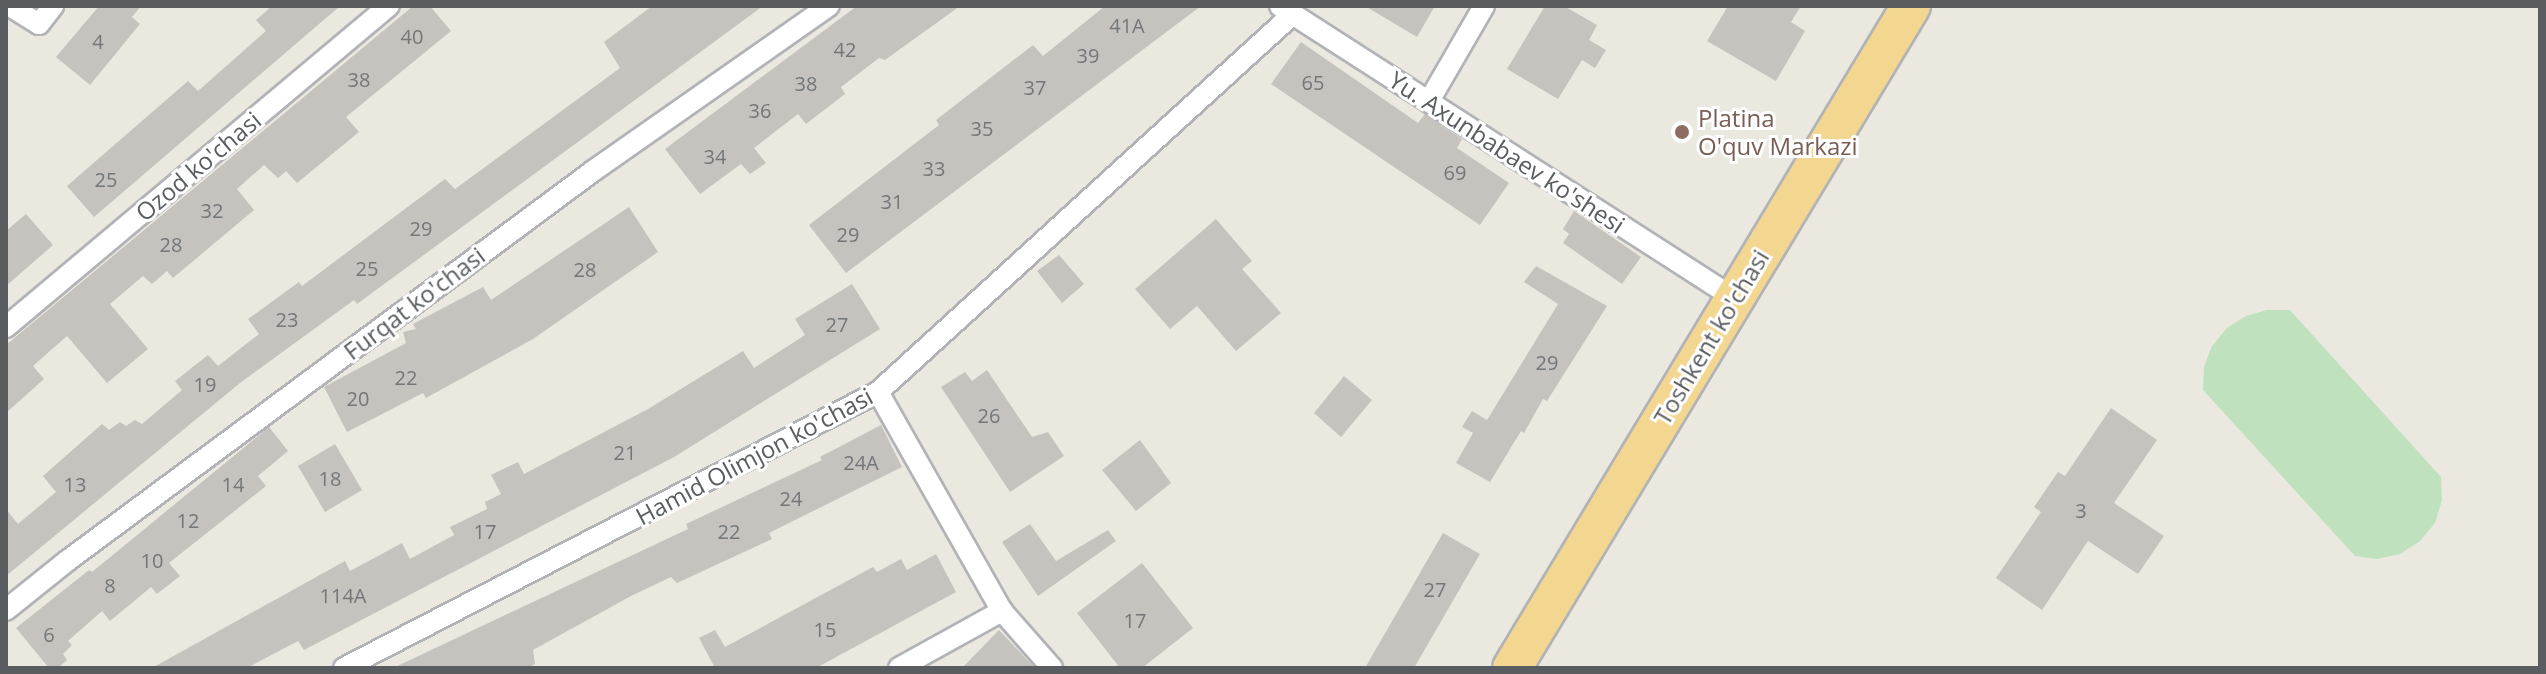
<!DOCTYPE html>
<style>
body{margin:0}
#map{position:relative;width:2546px;height:674px;overflow:hidden;background:#ebe8e0;font-family:"Open Sans",sans-serif}
div>[style]{position:absolute}
.green>*{inset:0;background:#c0e1be}
.building>*{inset:0;background:#c6c3be}
.roads{filter:drop-shadow(2px 0 #b1b3b7) drop-shadow(-2px 0 #b1b3b7) drop-shadow(0 2px #b1b3b7) drop-shadow(0 -2px #b1b3b7)}
.street>*{height:20px;margin:-10px;padding:0 10px;transform-origin:10px;border-radius:10px;background:#fff}
.highway>*{height:38px;margin:-19px;padding:0 19px;transform-origin:19px;border-radius:19px;background:#f3d68f}
.dots>*{width:22px;height:22px;translate:-50% -50%;box-sizing:border-box;border:4px solid #fff;border-radius:50%}
span{translate:-50% -50%;white-space:nowrap;text-align:center;line-height:1.15;-webkit-text-stroke:6px #fff;paint-order:stroke}
.number-label{font-size:20px;color:#747678}
.number-label span{-webkit-text-stroke-width:0}
.education-label{font-size:24px;color:#785e54}
.left{translate:0 -50%;text-align:left}
.street-label{font-size:24px;color:#595d60}
.frame{position:absolute;inset:0;border:8px solid #595d60;pointer-events:none}
</style>
<div id="map">
<div class="green">
<i style="clip-path:polygon(2267px 310px,2290px 310px,2441px 477px,2442px 500px,2435px 523px,2420px 541px,2400px 554px,2377px 559px,2355px 556px,2203px 390px,2204px 367px,2212px 346px,2227px 328px,2246px 316px)"></i>
</div>
<div class="building">
<i style="clip-path:polygon(99px 6px,141px 6px,132px 17px,140px 24px,90px 85px,56px 57px)"></i>
<i style="clip-path:polygon(272px 6px,340px 6px,94px 217px,67px 186px,188px 81px,198px 91px,266px 31px,256px 20px)"></i>
<i style="clip-path:polygon(413px 6px,430px 6px,451px 31px,346px 117px,359px 132px,297px 183px,286px 171px,278px 178px,264px 165px,237px 189px,254px 210px,173px 278px,167px 271px,152px 284px,143px 276px,110px 304px,148px 349px,107px 383px,67px 336px,33px 366px,44px 379px,6px 413px,6px 345px)"></i>
<i style="clip-path:polygon(652px 6px,763px 6px,357px 304px,354px 300px,240px 383px,6px 576px,6px 509px,18px 524px,56px 492px,43px 476px,102px 424px,109px 430px,120px 422px,126px 426px,135px 420px,142px 424px,182px 390px,175px 381px,208px 355px,218px 366px,259px 334px,248px 319px,299px 282px,302px 286px,445px 179px,455px 189px,620px 68px,604px 42px)"></i>
<i style="clip-path:polygon(857px 6px,960px 6px,885px 60px,879px 58px,841px 87px,845px 94px,806px 124px,798px 114px,754px 148px,766px 163px,750px 174px,741px 164px,700px 194px,665px 149px)"></i>
<i style="clip-path:polygon(1105px 6px,1201px 6px,846px 273px,809px 225px,939px 125px,936px 120px,1033px 45px,1043px 56px)"></i>
<i style="clip-path:polygon(1365px 6px,1435px 6px,1417px 37px)"></i>
<i style="clip-path:polygon(1545px 6px,1564px 6px,1597px 25px,1589px 40px,1606px 50px,1595px 68px,1582px 60px,1558px 99px,1507px 69px)"></i>
<i style="clip-path:polygon(1728px 6px,1801px 6px,1791px 22px,1805px 31px,1776px 81px,1707px 41px)"></i>
<i style="clip-path:polygon(1301px 42px,1418px 123px,1425px 114px,1462px 139px,1457px 148px,1509px 183px,1480px 225px,1271px 84px)"></i>
<i style="clip-path:polygon(629px 207px,658px 252px,533px 339px,426px 398px,423px 393px,347px 432px,324px 387px,406px 343px,403px 332px,416px 329px,413px 324px,445px 307px,483px 287px,491px 300px)"></i>
<i style="clip-path:polygon(1574px 211px,1641px 257px,1622px 284px,1563px 243px,1569px 234px,1563px 229px)"></i>
<i style="clip-path:polygon(26px 214px,53px 245px,6px 286px,6px 231px)"></i>
<i style="clip-path:polygon(1216px 219px,1252px 261px,1242px 269px,1281px 313px,1236px 351px,1197px 306px,1170px 329px,1135px 289px)"></i>
<i style="clip-path:polygon(1059px 255px,1084px 284px,1062px 303px,1037px 271px)"></i>
<i style="clip-path:polygon(1536px 266px,1607px 306px,1547px 401px,1543px 399px,1524px 433px,1521px 431px,1490px 482px,1456px 463px,1473px 433px,1462px 427px,1472px 411px,1487px 420px,1558px 304px,1524px 282px)"></i>
<i style="clip-path:polygon(852px 284px,880px 329px,674px 457px,304px 650px,298px 641px,247px 668px,152px 668px,345px 561px,350px 571px,402px 543px,410px 559px,454px 535px,450px 527px,487px 509px,485px 502px,501px 494px,491px 475px,518px 462px,524px 474px,648px 409px,743px 351px,754px 368px,805px 335px,795px 319px)"></i>
<i style="clip-path:polygon(987px 370px,1032px 437px,1048px 432px,1064px 456px,1010px 492px,941px 387px,965px 372px,972px 381px)"></i>
<i style="clip-path:polygon(1344px 376px,1372px 400px,1341px 437px,1314px 413px)"></i>
<i style="clip-path:polygon(2111px 408px,2157px 440px,2114px 503px,2164px 536px,2138px 574px,2088px 541px,2042px 610px,1996px 578px,2041px 512px,2034px 507px,2058px 472px,2065px 476px)"></i>
<i style="clip-path:polygon(881px 425px,902px 467px,769px 533px,772px 539px,677px 583px,671px 577px,631px 596px,533px 650px,535px 664px,527px 668px,393px 668px,688px 529px,686px 524px,822px 460px,820px 457px)"></i>
<i style="clip-path:polygon(269px 427px,288px 451px,258px 476px,266px 486px,169px 563px,180px 576px,157px 594px,151px 587px,110px 621px,102px 611px,68px 641px,72px 645px,63px 654px,67px 660px,58px 668px,49px 668px,16px 628px,89px 570px,92px 572px)"></i>
<i style="clip-path:polygon(1140px 440px,1171px 483px,1136px 511px,1102px 470px)"></i>
<i style="clip-path:polygon(335px 444px,362px 490px,325px 512px,298px 466px)"></i>
<i style="clip-path:polygon(1030px 524px,1056px 561px,1108px 530px,1116px 541px,1038px 596px,1002px 542px)"></i>
<i style="clip-path:polygon(1443px 533px,1480px 554px,1414px 668px,1365px 668px)"></i>
<i style="clip-path:polygon(936px 554px,956px 592px,816px 668px,715px 668px,699px 638px,715px 630px,725px 647px,873px 567px,877px 572px,901px 559px,907px 570px)"></i>
<i style="clip-path:polygon(1142px 563px,1193px 628px,1142px 668px,1120px 668px,1077px 613px)"></i>
<i style="clip-path:polygon(999px 630px,1035px 668px,962px 668px)"></i>
</div>
<div class="roads">
<div class="street">
<i style="left:10px;top:6px;width:34px;rotate:32deg"></i>
<i style="left:39px;top:24px;width:23px;rotate:-52deg"></i>
<i style="left:1280px;top:6px;width:540px;rotate:32.75deg"></i>
<i style="left:1429px;top:101px;width:110px;rotate:-59.9deg"></i>
<i style="left:6px;top:327px;width:500px;rotate:-40deg"></i>
<i style="left:878px;top:392px;width:252px;rotate:60.5deg"></i>
<i style="left:1002px;top:611px;width:76px;rotate:48.7deg"></i>
<i style="left:6px;top:610px;width:78px;rotate:-38.8deg"></i>
<i style="left:67px;top:561px;width:655px;rotate:-36.55deg"></i>
<i style="left:593px;top:171px;width:288px;rotate:-35deg"></i>
<i style="left:344px;top:668px;width:601px;rotate:-27.33deg"></i>
<i style="left:878px;top:392px;width:561px;rotate:-42.33deg"></i>
<i style="left:899px;top:668px;width:118px;rotate:-29deg"></i>
</div>
<div class="highway">
<i style="left:1512px;top:668px;width:773px;rotate:-58.92deg"></i>
</div>
</div>
<div class="dots">
<i style="left:1682px;top:132px;background:#8d6e63"></i>
</div>
<div class="number-label">
<span style="left:1127px;top:25px">41A</span>
<span style="left:412px;top:36px">40</span>
<span style="left:98px;top:41px">4</span>
<span style="left:845px;top:49px">42</span>
<span style="left:1088px;top:55px">39</span>
<span style="left:359px;top:79px">38</span>
<span style="left:1313px;top:82px">65</span>
<span style="left:806px;top:83px">38</span>
<span style="left:1035px;top:87px">37</span>
<span style="left:760px;top:110px">36</span>
<span style="left:982px;top:128px">35</span>
<span style="left:715px;top:156px">34</span>
<span style="left:934px;top:168px">33</span>
<span style="left:1455px;top:172px">69</span>
<span style="left:106px;top:179px">25</span>
<span style="left:892px;top:201px">31</span>
<span style="left:212px;top:210px">32</span>
<span style="left:421px;top:228px">29</span>
<span style="left:848px;top:234px">29</span>
<span style="left:171px;top:244px">28</span>
<span style="left:367px;top:268px">25</span>
<span style="left:585px;top:269px">28</span>
<span style="left:287px;top:319px">23</span>
<span style="left:837px;top:324px">27</span>
<span style="left:1547px;top:362px">29</span>
<span style="left:406px;top:377px">22</span>
<span style="left:205px;top:384px">19</span>
<span style="left:358px;top:398px">20</span>
<span style="left:989px;top:415px">26</span>
<span style="left:625px;top:452px">21</span>
<span style="left:861px;top:462px">24A</span>
<span style="left:330px;top:478px">18</span>
<span style="left:75px;top:484px">13</span>
<span style="left:233px;top:484px">14</span>
<span style="left:791px;top:498px">24</span>
<span style="left:2081px;top:510px">3</span>
<span style="left:188px;top:520px">12</span>
<span style="left:485px;top:531px">17</span>
<span style="left:729px;top:531px">22</span>
<span style="left:152px;top:560px">10</span>
<span style="left:110px;top:585px">8</span>
<span style="left:1435px;top:589px">27</span>
<span style="left:343px;top:595px">114A</span>
<span style="left:1135px;top:620px">17</span>
<span style="left:825px;top:629px">15</span>
<span style="left:49px;top:634px">6</span>
</div>
<div class="education-label">
<span class="left" style="left:1698px;top:132px">Platina<br>O'quv Markazi</span>
</div>
<div class="street-label">
<span style="left:1507px;top:152px;rotate:33deg">Yu. Axunbabaev ko'shesi</span>
<span style="left:198px;top:166px;rotate:-40deg">Ozod ko'chasi</span>
<span style="left:414px;top:303px;rotate:-37deg">Furqat ko'chasi</span>
<span style="left:1711px;top:337px;rotate:-59deg">Toshkent ko'chasi</span>
<span style="left:754px;top:456px;rotate:-28deg">Hamid Olimjon ko'chasi</span>
</div>
<div class="frame"></div>
</div>
